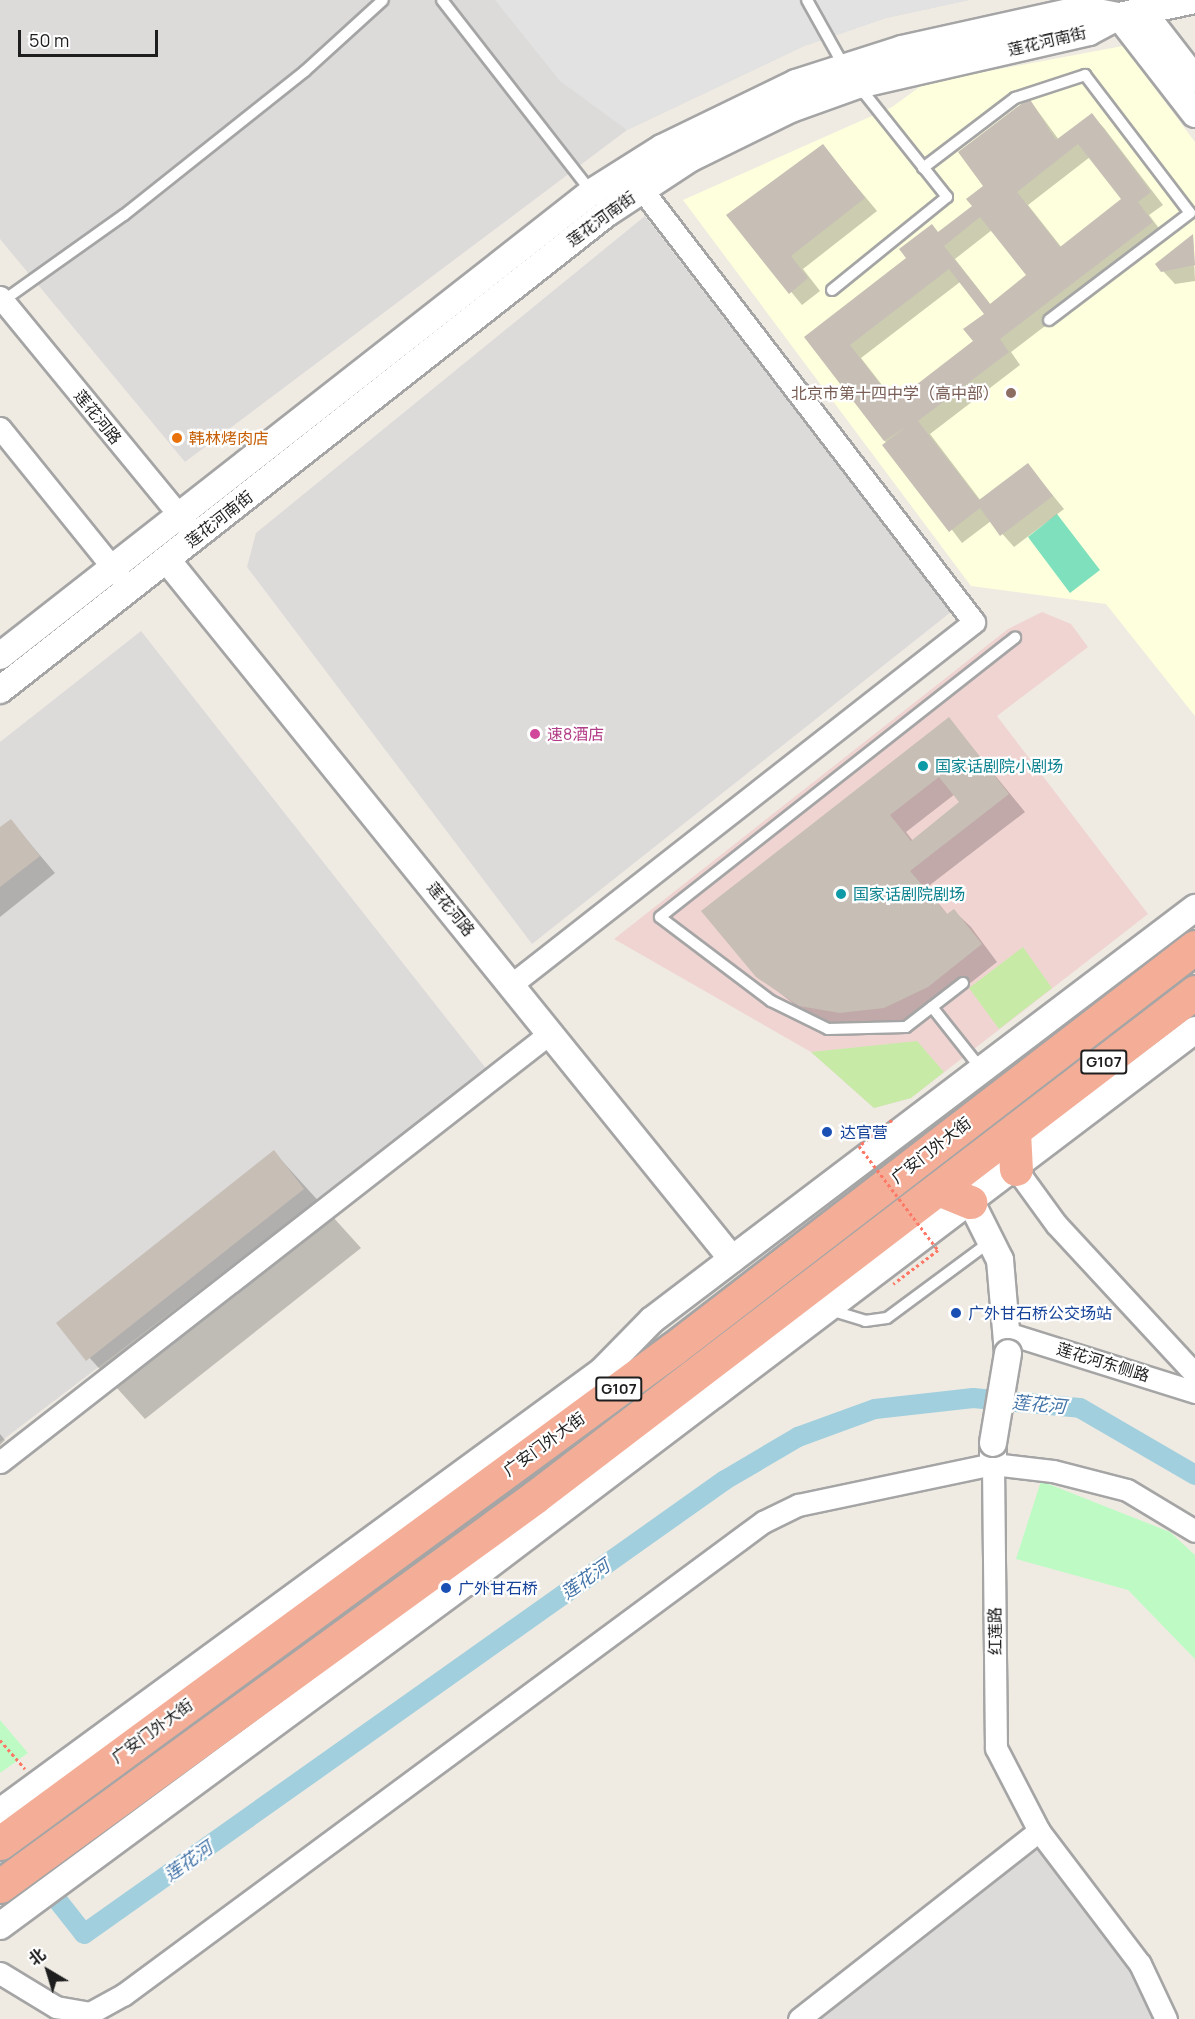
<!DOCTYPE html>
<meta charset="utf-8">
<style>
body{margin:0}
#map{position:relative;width:1195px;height:2019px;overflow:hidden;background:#efebe3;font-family:Manrope,"Noto Sans SC",sans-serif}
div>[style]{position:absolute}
.residential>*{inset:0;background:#dcdbda}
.commercial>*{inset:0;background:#f0d4d2}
.education>*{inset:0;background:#feffdc}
.grass>*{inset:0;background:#c7eba7}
.park>*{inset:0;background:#befbc4}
.pitch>*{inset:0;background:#7fe0bd}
.parking>*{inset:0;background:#e2e2e2}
.shadow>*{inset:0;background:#0003}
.canal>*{height:20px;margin:-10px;padding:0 10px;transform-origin:10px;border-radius:10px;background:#a2cfde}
.building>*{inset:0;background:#c7beb6}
.path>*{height:3px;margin-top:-1.5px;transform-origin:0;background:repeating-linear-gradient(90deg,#fd7866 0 3px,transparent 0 6px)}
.roads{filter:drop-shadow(2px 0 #a5a5a5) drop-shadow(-2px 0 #a5a5a5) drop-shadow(0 2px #a5a5a5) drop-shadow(0 -2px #a5a5a5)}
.service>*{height:10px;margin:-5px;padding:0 5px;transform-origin:5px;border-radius:5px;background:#fff}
.minor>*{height:21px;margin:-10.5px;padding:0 10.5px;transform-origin:10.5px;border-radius:10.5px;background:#fff}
.tertiary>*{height:26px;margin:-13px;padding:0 13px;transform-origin:13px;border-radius:13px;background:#fff}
.trunk>*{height:33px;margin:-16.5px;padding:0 16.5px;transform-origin:16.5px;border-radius:16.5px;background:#f4ae98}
.path-bridge>*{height:3px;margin-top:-1.5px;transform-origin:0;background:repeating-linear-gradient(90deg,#fd7866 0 3px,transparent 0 6px)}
.bridges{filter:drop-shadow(2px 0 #a5a5a5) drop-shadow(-2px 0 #a5a5a5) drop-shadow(0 2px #a5a5a5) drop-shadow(0 -2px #a5a5a5)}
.tertiary-bridge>*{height:26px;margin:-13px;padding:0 13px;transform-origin:13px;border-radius:13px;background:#fff}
.dots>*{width:16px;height:16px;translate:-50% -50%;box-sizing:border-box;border:3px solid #fff;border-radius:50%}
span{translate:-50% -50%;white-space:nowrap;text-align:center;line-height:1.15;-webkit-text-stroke:4.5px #fff;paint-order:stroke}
.shield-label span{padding:2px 4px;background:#fff;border:2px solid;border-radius:4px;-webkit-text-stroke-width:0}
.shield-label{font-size:15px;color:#1e1e1e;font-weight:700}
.street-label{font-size:16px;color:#1e1e1e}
.education-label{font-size:16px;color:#785e54}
.right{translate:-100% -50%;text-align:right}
.food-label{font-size:16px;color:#c56008}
.left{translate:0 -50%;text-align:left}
.hotel-label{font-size:16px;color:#b23c85}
.culture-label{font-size:16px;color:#0d838f}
.transit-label{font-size:16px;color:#164399}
.water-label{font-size:18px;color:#4575a8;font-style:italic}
.north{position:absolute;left:18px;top:1941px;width:60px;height:60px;-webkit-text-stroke:4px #fff;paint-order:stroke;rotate:322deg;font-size:16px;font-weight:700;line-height:24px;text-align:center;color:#1e1e1e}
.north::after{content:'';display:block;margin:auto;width:21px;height:27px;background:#1e1e1e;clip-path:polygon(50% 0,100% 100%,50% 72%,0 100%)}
.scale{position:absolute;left:18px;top:30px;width:140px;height:27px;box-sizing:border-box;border:3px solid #1e1e1e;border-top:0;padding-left:8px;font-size:18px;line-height:21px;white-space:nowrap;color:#1e1e1e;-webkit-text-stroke:4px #fff;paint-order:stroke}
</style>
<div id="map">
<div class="residential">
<i style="clip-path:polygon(0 0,969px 0,886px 18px,804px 46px,627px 130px,185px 462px,0 239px)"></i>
<i style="clip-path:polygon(645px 216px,951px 612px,532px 944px,247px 567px,256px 533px)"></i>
<i style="clip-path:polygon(141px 631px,488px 1071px,0 1442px,0 742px)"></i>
<i style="clip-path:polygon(1038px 1845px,1134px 1970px,1160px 2019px,816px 2019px)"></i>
</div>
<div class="commercial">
<i style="clip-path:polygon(1042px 612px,1071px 624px,1088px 647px,997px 716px,1148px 914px,911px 1098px,874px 1108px,811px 1052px,614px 939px,1008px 629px)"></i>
</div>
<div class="education">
<i style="clip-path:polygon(1123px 46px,1195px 142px,1195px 716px,1106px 604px,971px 586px,683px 200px,892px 107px,925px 83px)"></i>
</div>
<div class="grass">
<i style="clip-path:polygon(1023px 947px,1052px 988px,999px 1029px,969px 988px)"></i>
<i style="clip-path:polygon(917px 1041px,944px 1072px,911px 1098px,874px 1108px,811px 1052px)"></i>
</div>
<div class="park">
<i style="clip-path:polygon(1041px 1481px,1170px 1532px,1195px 1555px,1195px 1659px,1128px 1590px,1016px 1559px)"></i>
<i style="clip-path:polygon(0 1720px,28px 1753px,0 1773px)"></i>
</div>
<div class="pitch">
<i style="clip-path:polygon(1057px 514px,1100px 570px,1070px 593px,1028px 537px)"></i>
</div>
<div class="parking">
<i style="clip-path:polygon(495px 0,969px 0,886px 18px,804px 46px,627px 130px,560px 81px)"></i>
</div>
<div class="shadow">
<i style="clip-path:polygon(evenodd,1029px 99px,1059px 140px,1092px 115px,1104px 128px,1163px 205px,1149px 215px,1164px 235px,1011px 352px,1020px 365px,930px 434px,981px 501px,1028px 465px,1064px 509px,1014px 547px,991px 521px,962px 543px,806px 337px,974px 207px,1029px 99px,1090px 157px,1123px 199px,1062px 248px,1028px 205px,1090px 157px,1029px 99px,992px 230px,1028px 276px,991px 305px,955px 259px,992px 230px,1029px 99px,960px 282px,986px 315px,975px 342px,896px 403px,861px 358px,960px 282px)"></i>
<i style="clip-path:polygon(823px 146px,877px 211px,803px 269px,820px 291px,802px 305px,728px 215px)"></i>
<i style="clip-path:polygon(1193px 236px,1195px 281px,1175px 284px,1163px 271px)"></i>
<i style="clip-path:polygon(evenodd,949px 719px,1025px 812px,926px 888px,948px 915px,954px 911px,971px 927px,997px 962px,945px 1003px,901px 1024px,858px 1029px,817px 1022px,758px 976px,949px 719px,955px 794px,961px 803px,913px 841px,906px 832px,955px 794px)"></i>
<i style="clip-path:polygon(11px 821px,55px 873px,0 917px,0 829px)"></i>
<i style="clip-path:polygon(274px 1152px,361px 1248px,145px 1419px,58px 1323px)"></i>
<i style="clip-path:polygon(0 1434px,5px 1440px,0 1445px)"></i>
</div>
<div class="canal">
<i style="left:2px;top:1830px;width:132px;rotate:51.7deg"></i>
<i style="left:84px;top:1934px;width:785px;rotate:-35.31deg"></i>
<i style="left:725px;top:1480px;width:85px;rotate:-30.5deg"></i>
<i style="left:798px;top:1437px;width:82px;rotate:-20deg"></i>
<i style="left:875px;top:1409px;width:99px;rotate:-6.4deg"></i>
<i style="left:973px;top:1398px;width:107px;rotate:5.3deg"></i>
<i style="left:1080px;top:1408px;width:133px;rotate:30.2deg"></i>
</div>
<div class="building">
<i style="clip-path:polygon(evenodd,1029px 98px,1056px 140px,1092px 113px,1151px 192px,1138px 202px,1153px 222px,1000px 339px,1009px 352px,918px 421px,979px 500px,1028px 463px,1053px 496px,1000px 536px,980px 508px,949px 532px,882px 445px,906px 427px,884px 441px,804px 337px,906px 258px,899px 249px,932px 224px,938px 232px,972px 206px,966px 199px,983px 186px,958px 152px,1029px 98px,1078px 144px,1121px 199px,1060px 247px,1017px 192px,1078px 144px,1029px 98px,980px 217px,1026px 275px,990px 304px,944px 246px,980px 217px,1029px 98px,949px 269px,984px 314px,963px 329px,973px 341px,894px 402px,850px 345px,949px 269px)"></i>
<i style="clip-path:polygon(823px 144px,865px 198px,791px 256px,808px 278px,789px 294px,726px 215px)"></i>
<i style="clip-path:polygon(1193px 234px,1195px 265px,1161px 272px,1155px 264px)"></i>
<i style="clip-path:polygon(evenodd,949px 717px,1009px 794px,910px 871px,947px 914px,954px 909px,982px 944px,928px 987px,884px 1008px,840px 1013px,799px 1006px,756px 977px,701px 911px,949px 717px,939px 777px,959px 802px,911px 841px,890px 815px,939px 777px)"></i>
<i style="clip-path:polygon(11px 819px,40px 856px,0 887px,0 827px)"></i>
<i style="clip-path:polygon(274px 1150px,304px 1189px,86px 1361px,56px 1323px)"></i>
</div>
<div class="path">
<i style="left:0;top:1740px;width:38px;rotate:49deg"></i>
</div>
<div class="roads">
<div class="service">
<i style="left:442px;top:0;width:244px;rotate:52.1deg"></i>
<i style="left:807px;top:0;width:78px;rotate:60.8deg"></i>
<i style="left:923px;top:168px;width:116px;rotate:-37.3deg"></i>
<i style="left:1015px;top:98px;width:74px;rotate:-18.2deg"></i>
<i style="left:1085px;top:75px;width:173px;rotate:52.7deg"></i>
<i style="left:1190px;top:213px;width:177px;rotate:142.8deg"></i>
<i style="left:832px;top:290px;width:148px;rotate:-39deg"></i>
<i style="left:947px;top:197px;width:143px;rotate:-128.5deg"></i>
<i style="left:0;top:303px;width:152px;rotate:-35.4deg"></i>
<i style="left:124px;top:215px;width:231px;rotate:-38.5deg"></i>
<i style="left:305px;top:71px;width:105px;rotate:-42.3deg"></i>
<i style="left:963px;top:983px;width:72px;rotate:142.3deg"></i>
<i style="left:906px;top:1027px;width:78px;rotate:178.5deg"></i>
<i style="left:828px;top:1029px;width:64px;rotate:-153.8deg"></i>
<i style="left:771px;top:1001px;width:139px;rotate:-142.9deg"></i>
<i style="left:660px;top:917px;width:452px;rotate:-38.2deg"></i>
<i style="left:932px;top:1007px;width:80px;rotate:51.6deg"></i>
<i style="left:830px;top:1310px;width:37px;rotate:17deg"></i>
<i style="left:865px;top:1321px;width:22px;rotate:-8deg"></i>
<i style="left:887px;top:1318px;width:129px;rotate:-36.5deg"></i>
</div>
<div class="minor">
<i style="left:0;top:297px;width:298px;rotate:50.6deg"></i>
<i style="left:0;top:428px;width:194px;rotate:51.1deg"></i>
<i style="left:512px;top:984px;width:587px;rotate:-38.08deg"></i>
<i style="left:974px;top:622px;width:560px;rotate:-127.52deg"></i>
<i style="left:1016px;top:1169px;width:68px;rotate:54deg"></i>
<i style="left:1056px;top:1224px;width:205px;rotate:47.2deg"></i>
<i style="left:1010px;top:1334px;width:194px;rotate:17.4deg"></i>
<i style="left:0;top:1462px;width:698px;rotate:-37.95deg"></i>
<i style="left:993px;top:1464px;width:284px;rotate:89.4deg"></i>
<i style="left:996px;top:1748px;width:93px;rotate:62.6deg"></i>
<i style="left:1039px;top:1831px;width:167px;rotate:52.8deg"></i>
<i style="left:1140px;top:1964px;width:61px;rotate:64.7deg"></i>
<i style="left:0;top:1973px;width:66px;rotate:31.3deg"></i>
<i style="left:56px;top:2007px;width:35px;rotate:10deg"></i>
<i style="left:90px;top:2013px;width:38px;rotate:-29deg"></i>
<i style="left:123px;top:1995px;width:796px;rotate:-36.47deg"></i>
<i style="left:763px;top:1522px;width:39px;rotate:-26deg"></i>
<i style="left:798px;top:1505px;width:199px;rotate:-11.9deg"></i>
<i style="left:993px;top:1464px;width:60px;rotate:6.7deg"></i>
<i style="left:1053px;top:1471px;width:76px;rotate:14.4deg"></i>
<i style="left:1127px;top:1490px;width:79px;rotate:31.1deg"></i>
<i style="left:799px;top:2019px;width:305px;rotate:-38.1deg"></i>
</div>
<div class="tertiary">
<i style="left:1143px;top:12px;width:85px;rotate:52.2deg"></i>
<i style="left:1119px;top:16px;width:124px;rotate:52.2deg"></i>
<i style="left:167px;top:560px;width:899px;rotate:51.05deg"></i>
<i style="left:0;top:656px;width:752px;rotate:-38.09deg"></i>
<i style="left:592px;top:192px;width:83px;rotate:-32.2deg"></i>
<i style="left:662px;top:148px;width:149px;rotate:-25.9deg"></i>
<i style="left:796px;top:83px;width:111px;rotate:-17.8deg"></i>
<i style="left:902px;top:49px;width:184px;rotate:-12.5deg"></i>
<i style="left:1082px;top:9px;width:38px;rotate:11deg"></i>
<i style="left:0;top:690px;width:772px;rotate:-38.16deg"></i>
<i style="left:607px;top:213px;width:100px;rotate:-33.2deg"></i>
<i style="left:691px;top:158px;width:111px;rotate:-26.1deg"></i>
<i style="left:791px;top:109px;width:71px;rotate:-19.7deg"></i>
<i style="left:858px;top:85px;width:237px;rotate:-12.9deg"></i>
<i style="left:1089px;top:32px;width:34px;rotate:-28deg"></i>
<i style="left:1119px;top:16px;width:78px;rotate:-11.9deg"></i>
<i style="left:971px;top:1202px;width:65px;rotate:63.4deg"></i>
<i style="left:1000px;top:1260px;width:93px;rotate:85.1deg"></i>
<i style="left:993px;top:1464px;width:21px;rotate:-90deg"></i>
<i style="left:0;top:1812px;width:746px;rotate:-36.22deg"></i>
<i style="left:602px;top:1371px;width:71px;rotate:-45.6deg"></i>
<i style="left:652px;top:1320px;width:682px;rotate:-37.19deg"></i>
<i style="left:0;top:1926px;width:601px;rotate:-36.41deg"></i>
<i style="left:484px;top:1569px;width:892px;rotate:-37.17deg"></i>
</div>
<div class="trunk">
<i style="left:1014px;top:1132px;width:37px;rotate:87deg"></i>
<i style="left:938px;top:1189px;width:35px;rotate:22deg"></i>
<i style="left:0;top:1843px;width:835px;rotate:-36.28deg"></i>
<i style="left:673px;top:1349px;width:659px;rotate:-37.6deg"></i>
<i style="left:0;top:1886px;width:661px;rotate:-36.02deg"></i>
<i style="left:535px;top:1497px;width:831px;rotate:-37.42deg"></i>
</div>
</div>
<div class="path-bridge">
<i style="left:892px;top:1120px;width:42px;rotate:141.8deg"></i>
<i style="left:859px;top:1146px;width:131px;rotate:52.8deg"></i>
<i style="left:938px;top:1250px;width:56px;rotate:142.9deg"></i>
</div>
<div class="bridges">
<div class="tertiary-bridge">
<i style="left:993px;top:1443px;width:91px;rotate:-80.5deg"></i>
</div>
</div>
<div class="dots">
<i style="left:1011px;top:393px;background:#8d6e63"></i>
<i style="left:177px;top:438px;background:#e8710a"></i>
<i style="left:535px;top:734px;background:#d1479c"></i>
<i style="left:923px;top:766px;background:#0f9aa8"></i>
<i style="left:841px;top:894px;background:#0f9aa8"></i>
<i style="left:827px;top:1132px;background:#1a4fb4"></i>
<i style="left:956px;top:1313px;background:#1a4fb4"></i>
<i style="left:446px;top:1588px;background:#1a4fb4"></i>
</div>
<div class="shield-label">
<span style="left:1104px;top:1062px">G107</span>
<span style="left:619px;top:1389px">G107</span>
</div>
<div class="street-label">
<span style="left:1047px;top:41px;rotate:-13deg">莲花河南街</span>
<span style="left:601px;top:219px;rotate:-36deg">莲花河南街</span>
<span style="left:98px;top:417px;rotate:51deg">莲花河路</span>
<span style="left:219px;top:519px;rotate:-38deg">莲花河南街</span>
<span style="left:451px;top:909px;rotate:51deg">莲花河路</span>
<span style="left:931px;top:1150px;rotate:-38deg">广安门外大街</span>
<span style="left:1103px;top:1362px;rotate:17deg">莲花河东侧路</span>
<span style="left:544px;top:1444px;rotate:-36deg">广安门外大街</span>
<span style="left:995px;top:1631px;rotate:-91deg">红莲路</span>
<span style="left:152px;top:1731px;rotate:-36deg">广安门外大街</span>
</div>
<div class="education-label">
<span class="right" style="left:999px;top:393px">北京市第十四中学（高中部）</span>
</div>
<div class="food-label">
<span class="left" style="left:189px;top:438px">韩林烤肉店</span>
</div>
<div class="hotel-label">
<span class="left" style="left:547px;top:734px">速8酒店</span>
</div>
<div class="culture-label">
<span class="left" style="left:935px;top:766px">国家话剧院小剧场</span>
<span class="left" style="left:853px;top:894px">国家话剧院剧场</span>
</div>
<div class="transit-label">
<span class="left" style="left:840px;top:1132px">达官营</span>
<span class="left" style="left:968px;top:1313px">广外甘石桥公交场站</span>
<span class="left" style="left:458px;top:1588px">广外甘石桥</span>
</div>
<div class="water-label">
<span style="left:1039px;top:1404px;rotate:5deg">莲花河</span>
<span style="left:585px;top:1579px;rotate:-35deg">莲花河</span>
<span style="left:188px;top:1861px;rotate:-35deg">莲花河</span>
</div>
<div class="north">北</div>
<div class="scale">50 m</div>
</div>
